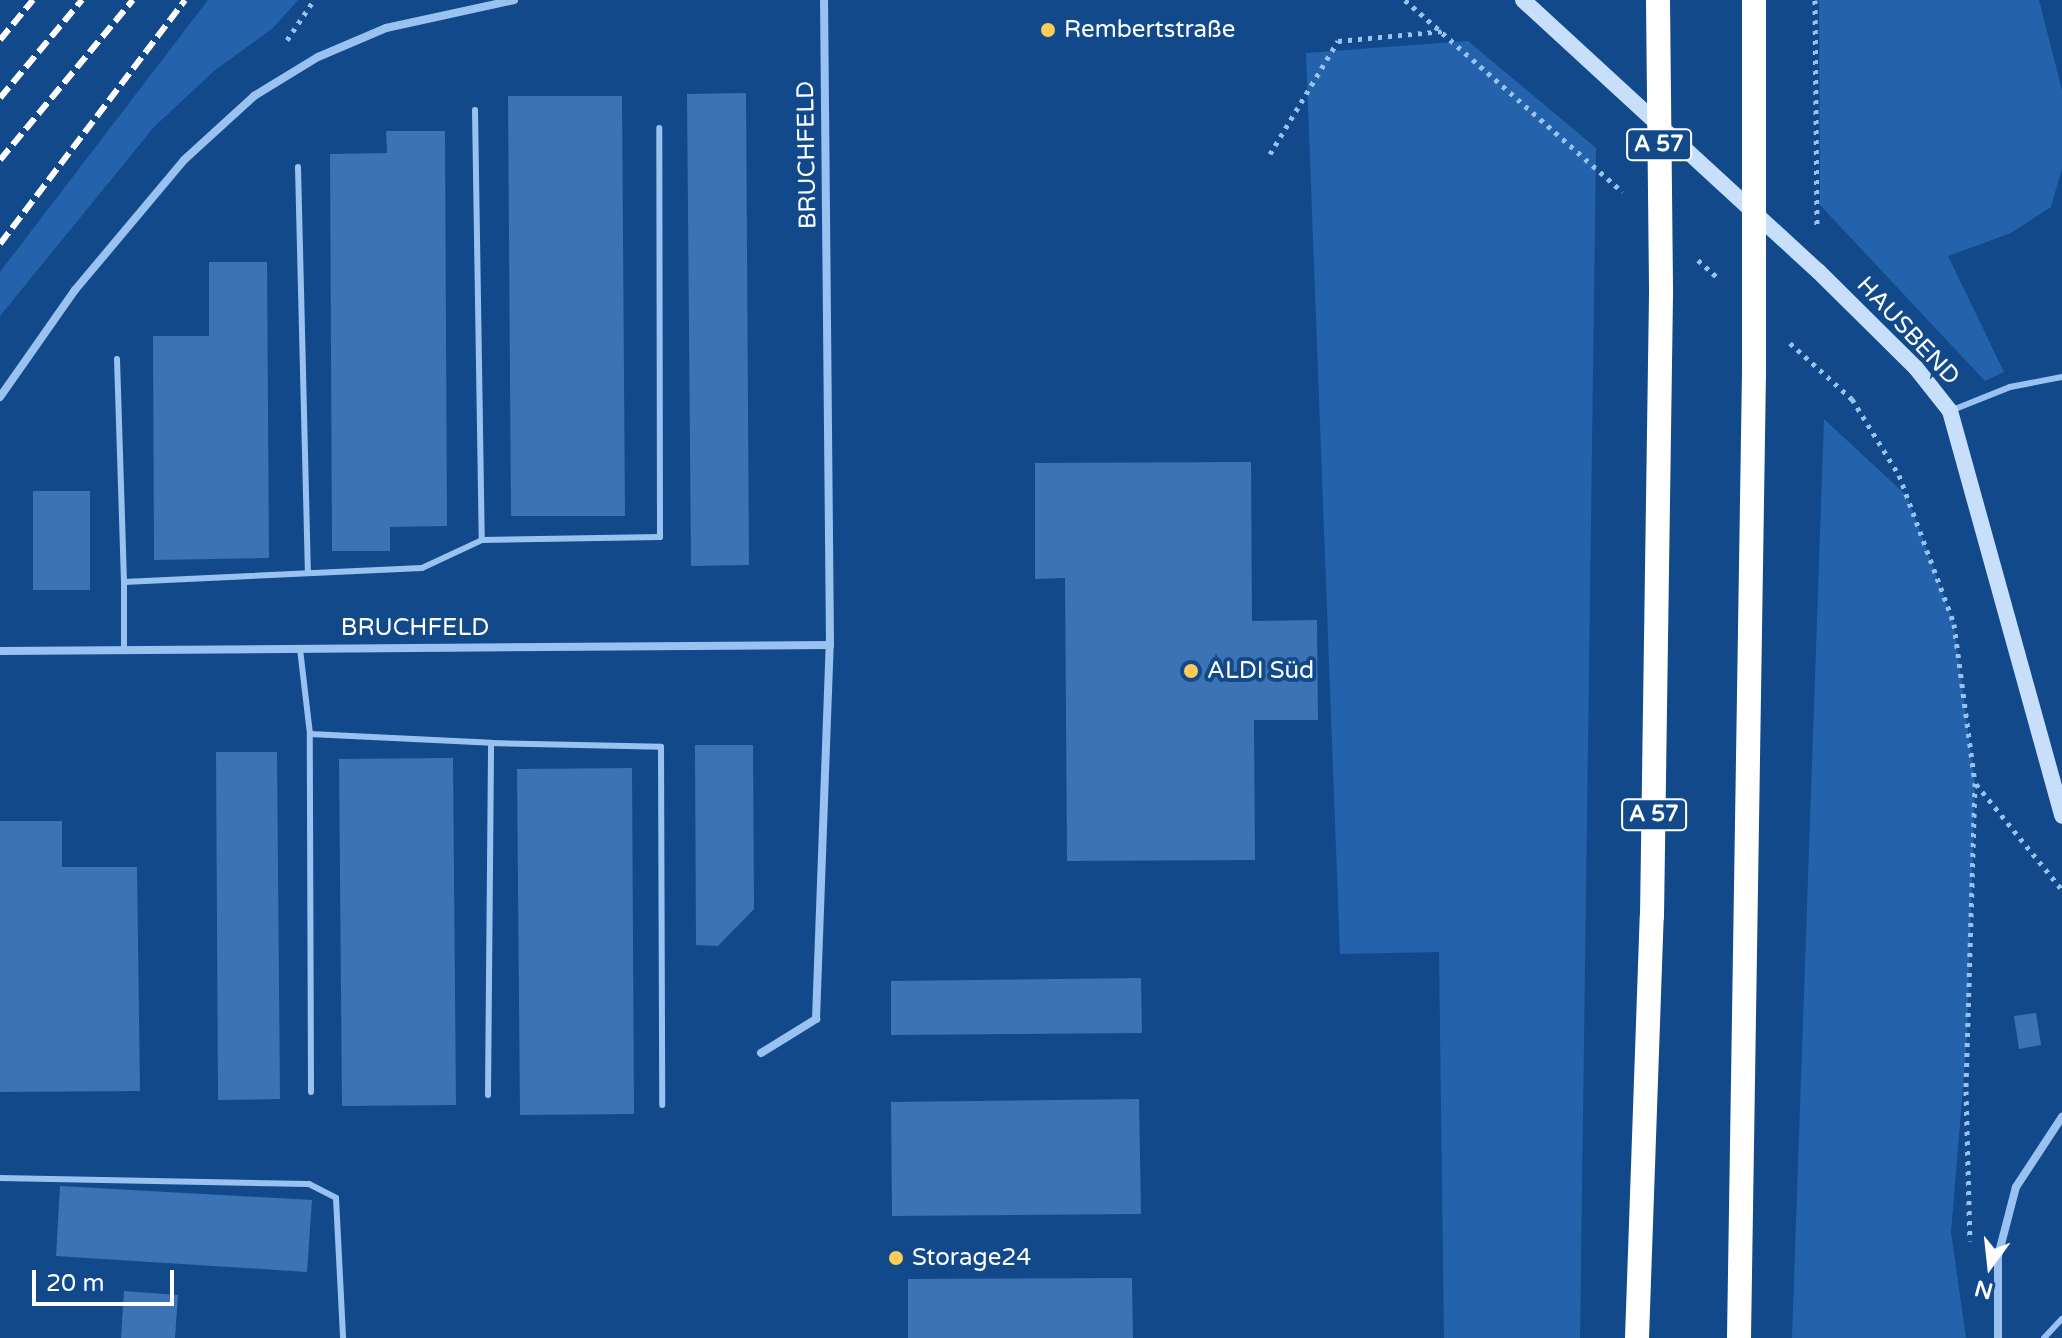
<!DOCTYPE html>
<meta charset="utf-8">
<style>
body{margin:0}
#map{position:relative;width:2062px;height:1338px;overflow:hidden;background:#12498b;font-family:"Varela Round",sans-serif}
div>[style]{position:absolute}
.green>*{inset:0;background:#2463ab}
.building>*{inset:0;background:#3b73b5}
.path>*{height:5px;margin-top:-2.5px;transform-origin:0;background:repeating-linear-gradient(90deg,#9ac2f1 0 4px,transparent 0 10px)}
.service>*{height:6px;margin:-3px;padding:0 3px;transform-origin:3px;border-radius:3px;background:#9ac2f1}
.minor>*{height:8px;margin:-4px;padding:0 4px;transform-origin:4px;border-radius:4px;background:#9ac2f1}
.secondary>*{height:16px;margin:-8px;padding:0 8px;transform-origin:8px;border-radius:8px;background:#c8dffc}
.motorway>*{height:24px;margin:-12px;padding:0 12px;transform-origin:12px;border-radius:12px;background:#fff}
.rail>*{height:6px;margin-top:-3px;transform-origin:0;background:repeating-linear-gradient(90deg,#fff 0 14px,transparent 0 20px)}
.motorway-bridge>*{height:24px;margin:-12px;padding:0 12px;transform-origin:12px;border-radius:12px;background:#fff}
.dots>*{width:22px;height:22px;translate:-50% -50%;box-sizing:border-box;border:4px solid #12498b;border-radius:50%}
span{translate:-50% -50%;white-space:nowrap;text-align:center;line-height:1.15;-webkit-text-stroke:8px #12498b;paint-order:stroke}
.shield-label span{padding:2px 6px;background:#12498b;border:2px solid;border-radius:6px;-webkit-text-stroke-width:0}
.shield-label{font-size:22px;color:#fff;font-weight:700}
.poi-label{font-size:24px;color:#fff}
.left{translate:0 -50%;text-align:left}
.street-label{font-size:24px;color:#fff}
.north{position:absolute;left:1950px;top:1226px;width:80px;height:80px;-webkit-text-stroke:6px #12498b;paint-order:stroke;rotate:195deg;font-size:22px;font-weight:700;line-height:32px;text-align:center;color:#fff}
.north::after{content:'';display:block;margin:auto;width:28px;height:36px;background:#fff;clip-path:polygon(50% 0,100% 100%,50% 72%,0 100%)}
.scale{position:absolute;left:32px;top:1270px;width:142px;height:36px;box-sizing:border-box;border:4px solid #fff;border-top:0;padding-left:10px;font-size:24px;line-height:28px;white-space:nowrap;color:#fff;-webkit-text-stroke:6px #12498b;paint-order:stroke}
</style>
<div id="map">
<div class="green">
<i style="clip-path:polygon(208px 0,298px 0,273px 28px,214px 71px,154px 127px,0 316px,0 272px)"></i>
<i style="clip-path:polygon(1819px 0,2039px 0,2062px 90px,2062px 168px,2051px 207px,2011px 233px,1948px 256px,2004px 372px,1985px 381px,1820px 205px)"></i>
<i style="clip-path:polygon(1468px 41px,1596px 148px,1580px 1338px,1444px 1338px,1439px 952px,1340px 954px,1306px 53px)"></i>
<i style="clip-path:polygon(1824px 419px,1907px 496px,1954px 624px,1975px 783px,1967px 1039px,1951px 1232px,1966px 1338px,1792px 1338px)"></i>
</div>
<div class="building">
<i style="clip-path:polygon(746px 93px,749px 565px,691px 566px,687px 94px)"></i>
<i style="clip-path:polygon(508px 96px,622px 96px,625px 516px,511px 516px)"></i>
<i style="clip-path:polygon(386px 131px,445px 131px,447px 526px,390px 527px,390px 551px,332px 551px,330px 154px,387px 153px)"></i>
<i style="clip-path:polygon(209px 262px,267px 262px,269px 558px,154px 560px,153px 336px,209px 336px)"></i>
<i style="clip-path:polygon(1251px 462px,1252px 621px,1317px 620px,1318px 720px,1254px 720px,1255px 860px,1067px 861px,1065px 578px,1035px 579px,1035px 463px)"></i>
<i style="clip-path:polygon(33px 491px,90px 491px,90px 590px,33px 590px)"></i>
<i style="clip-path:polygon(695px 745px,753px 745px,754px 909px,718px 946px,696px 945px)"></i>
<i style="clip-path:polygon(216px 752px,277px 752px,280px 1099px,218px 1100px)"></i>
<i style="clip-path:polygon(453px 758px,456px 1105px,342px 1106px,339px 759px)"></i>
<i style="clip-path:polygon(632px 768px,634px 1114px,520px 1115px,517px 769px)"></i>
<i style="clip-path:polygon(0 821px,62px 821px,62px 867px,137px 867px,140px 1091px,0 1092px)"></i>
<i style="clip-path:polygon(1141px 978px,1142px 1033px,891px 1035px,891px 981px)"></i>
<i style="clip-path:polygon(2036px 1013px,2041px 1045px,2019px 1049px,2014px 1016px)"></i>
<i style="clip-path:polygon(1139px 1099px,1141px 1214px,892px 1216px,891px 1102px)"></i>
<i style="clip-path:polygon(60px 1186px,312px 1200px,307px 1272px,56px 1256px)"></i>
<i style="clip-path:polygon(1132px 1278px,1133px 1338px,908px 1338px,908px 1279px)"></i>
<i style="clip-path:polygon(124px 1291px,178px 1295px,175px 1338px,121px 1338px)"></i>
</div>
<div class="path">
<i style="left:1405px;top:0;width:290px;rotate:41.4deg"></i>
<i style="left:1815px;top:0;width:226px;rotate:89.5deg"></i>
<i style="left:287px;top:40px;width:48px;rotate:-56deg"></i>
<i style="left:1270px;top:154px;width:132px;rotate:-59deg"></i>
<i style="left:1338px;top:41px;width:105px;rotate:-5.4deg"></i>
<i style="left:1698px;top:260px;width:27px;rotate:42deg"></i>
<i style="left:1790px;top:343px;width:84px;rotate:42.1deg"></i>
<i style="left:1852px;top:399px;width:89px;rotate:58.3deg"></i>
<i style="left:1899px;top:475px;width:159px;rotate:69.7deg"></i>
<i style="left:1954px;top:624px;width:160px;rotate:82.5deg"></i>
<i style="left:1975px;top:783px;width:308px;rotate:91.7deg"></i>
<i style="left:1966px;top:1091px;width:150px;rotate:88.5deg"></i>
<i style="left:1976px;top:784px;width:136px;rotate:50.9deg"></i>
</div>
<div class="service">
<i style="left:475px;top:110px;width:430px;rotate:89.1deg"></i>
<i style="left:482px;top:540px;width:178px;rotate:-1deg"></i>
<i style="left:660px;top:537px;width:409px;rotate:-90.1deg"></i>
<i style="left:298px;top:167px;width:406px;rotate:88.6deg"></i>
<i style="left:117px;top:359px;width:223px;rotate:88.2deg"></i>
<i style="left:124px;top:582px;width:298px;rotate:-2.7deg"></i>
<i style="left:422px;top:568px;width:66px;rotate:-25deg"></i>
<i style="left:1950px;top:411px;width:65px;rotate:-21.8deg"></i>
<i style="left:2010px;top:387px;width:53px;rotate:-10.9deg"></i>
<i style="left:300px;top:649px;width:86px;rotate:83.3deg"></i>
<i style="left:124px;top:650px;width:68px;rotate:-90deg"></i>
<i style="left:311px;top:1092px;width:358px;rotate:-90.2deg"></i>
<i style="left:310px;top:734px;width:181px;rotate:2.8deg"></i>
<i style="left:488px;top:1095px;width:352px;rotate:-89.5deg"></i>
<i style="left:491px;top:743px;width:170px;rotate:1.3deg"></i>
<i style="left:661px;top:747px;width:358px;rotate:89.8deg"></i>
<i style="left:0;top:1178px;width:309px;rotate:1.1deg"></i>
<i style="left:309px;top:1184px;width:30px;rotate:27deg"></i>
<i style="left:336px;top:1198px;width:140px;rotate:87.1deg"></i>
<i style="left:2044px;top:1338px;width:26px;rotate:-47deg"></i>
</div>
<div class="minor">
<i style="left:0;top:397px;width:131px;rotate:-55deg"></i>
<i style="left:75px;top:290px;width:170px;rotate:-50deg"></i>
<i style="left:184px;top:160px;width:95px;rotate:-42.4deg"></i>
<i style="left:254px;top:96px;width:75px;rotate:-31.4deg"></i>
<i style="left:318px;top:57px;width:74px;rotate:-23.1deg"></i>
<i style="left:386px;top:28px;width:131px;rotate:-12.3deg"></i>
<i style="left:0;top:651px;width:830px;rotate:-0.41deg"></i>
<i style="left:761px;top:1053px;width:65px;rotate:-31.7deg"></i>
<i style="left:816px;top:1019px;width:374px;rotate:-87.9deg"></i>
<i style="left:830px;top:645px;width:645px;rotate:-90.53deg"></i>
<i style="left:1998px;top:1338px;width:82px;rotate:-90deg"></i>
<i style="left:1998px;top:1256px;width:71px;rotate:-75.4deg"></i>
<i style="left:2016px;top:1187px;width:84px;rotate:-56.7deg"></i>
</div>
<div class="secondary">
<i style="left:1523px;top:0;width:401px;rotate:42.6deg"></i>
<i style="left:1818px;top:271px;width:138px;rotate:44.7deg"></i>
<i style="left:1916px;top:368px;width:55px;rotate:51.7deg"></i>
<i style="left:1950px;top:411px;width:420px;rotate:74.5deg"></i>
</div>
<div class="motorway">
<i style="left:1637px;top:1338px;width:422px;rotate:-88deg"></i>
<i style="left:1652px;top:916px;width:625px;rotate:-89.17deg"></i>
<i style="left:1739px;top:1338px;width:963px;rotate:-89.11deg"></i>
</div>
<div class="rail">
<i style="left:0;top:40px;width:52px;rotate:-50.5deg"></i>
<i style="left:0;top:98px;width:128px;rotate:-50.1deg"></i>
<i style="left:0;top:160px;width:208px;rotate:-50.3deg"></i>
<i style="left:0;top:244px;width:306px;rotate:-52.8deg"></i>
</div>
<div class="motorway-bridge">
<i style="left:1658px;top:0;width:291px;rotate:89.4deg"></i>
<i style="left:1754px;top:375px;width:375px;rotate:-90deg"></i>
</div>
<div class="dots">
<i style="left:1048px;top:30px;background:#ffcc59"></i>
<i style="left:1191px;top:671px;background:#ffcc59"></i>
<i style="left:896px;top:1258px;background:#ffcc59"></i>
</div>
<div class="shield-label">
<span style="left:1659px;top:145px">A 57</span>
<span style="left:1654px;top:815px">A 57</span>
</div>
<div class="poi-label">
<span class="left" style="left:1064px;top:30px">Rembertstraße</span>
<span class="left" style="left:1207px;top:671px">ALDI Süd</span>
<span class="left" style="left:912px;top:1258px">Storage24</span>
</div>
<div class="street-label">
<span style="left:807px;top:155px;rotate:-91deg">BRUCHFELD</span>
<span style="left:1908px;top:331px;rotate:47deg">HAUSBEND</span>
<span style="left:415px;top:628px">BRUCHFELD</span>
</div>
<div class="north">N</div>
<div class="scale">20 m</div>
</div>
